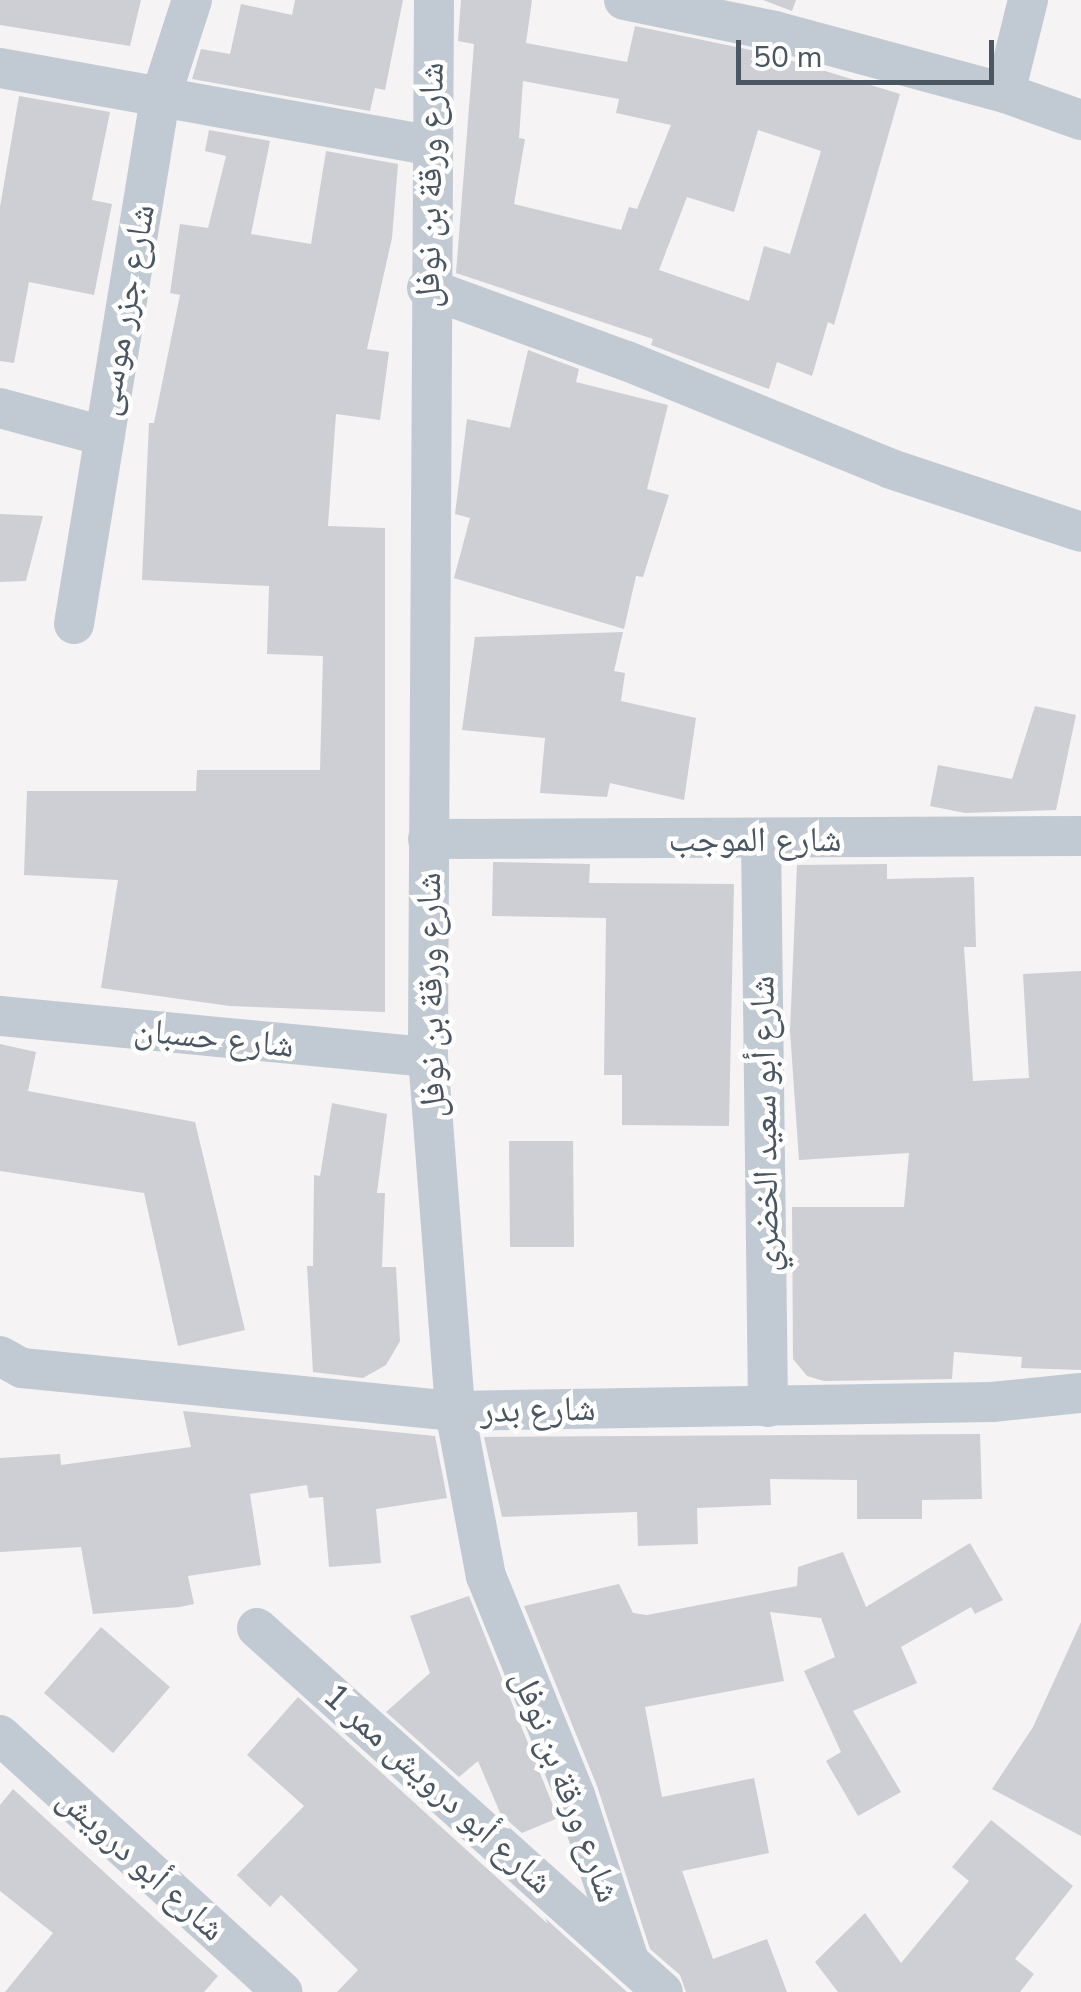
<!DOCTYPE html>
<meta charset="utf-8">
<style>
body{margin:0}
#map{position:relative;width:1081px;height:1992px;overflow:hidden;background:#f5f3f3;font-family:"Nunito Sans","Noto Naskh Arabic",sans-serif}
div>[style]{position:absolute}
.building>*{inset:0;background:#cdcfd5}
.minor>*{height:40px;margin:-20px;padding:0 20px;transform-origin:20px;border-radius:20px;background:#c1cad2}
span{translate:-50% -50%;white-space:nowrap;text-align:center;line-height:1.15;-webkit-text-stroke:9px #fff;paint-order:stroke}
.street-label{font-size:35px;color:#4a5661}
.scale{position:absolute;left:736px;top:40px;width:258px;height:45px;box-sizing:border-box;border:5px solid #4a5661;border-top:0;padding-left:12px;font-size:30px;line-height:35px;white-space:nowrap;color:#4a5661;-webkit-text-stroke:8px #fff;paint-order:stroke}
</style>
<div id="map">
<div class="building">
<i style="clip-path:polygon(0 0,141px 0,130px 46px,0 25px)"></i>
<i style="clip-path:polygon(295px 0,403px 0,385px 90px,375px 88px,370px 111px,192px 79px,201px 49px,230px 54px,241px 4px,292px 15px)"></i>
<i style="clip-path:polygon(evenodd,461px 0,532px 0,526px 43px,627px 62px,635px 26px,770px 54px,900px 94px,834px 325px,828px 322px,812px 376px,777px 362px,769px 389px,651px 345px,653px 339px,456px 273px,474px 44px,458px 41px,461px 0,523px 81px,619px 99px,616px 113px,671px 125px,637px 209px,629px 207px,621px 230px,514px 204px,525px 139px,519px 138px,523px 81px,461px 0,758px 130px,821px 151px,790px 254px,764px 246px,749px 301px,659px 270px,687px 197px,734px 212px,758px 130px)"></i>
<i style="clip-path:polygon(763px 0,796px 0,792px 11px)"></i>
<i style="clip-path:polygon(19px 96px,110px 112px,92px 200px,112px 204px,94px 295px,29px 282px,14px 363px,0 361px,0 207px)"></i>
<i style="clip-path:polygon(209px 130px,270px 141px,251px 234px,311px 244px,326px 151px,398px 164px,392px 238px,367px 349px,389px 352px,380px 420px,336px 414px,328px 526px,385px 528px,385px 1012px,230px 1006px,101px 988px,118px 880px,24px 875px,27px 791px,196px 791px,197px 770px,320px 770px,323px 656px,267px 654px,269px 586px,142px 580px,149px 423px,154px 423px,180px 295px,170px 293px,180px 224px,208px 228px,226px 156px,205px 151px)"></i>
<i style="clip-path:polygon(528px 350px,579px 369px,576px 382px,668px 405px,647px 489px,669px 495px,643px 577px,636px 576px,624px 629px,454px 578px,470px 518px,455px 514px,467px 419px,510px 428px)"></i>
<i style="clip-path:polygon(0 514px,43px 516px,26px 581px,0 582px)"></i>
<i style="clip-path:polygon(623px 632px,614px 671px,625px 673px,621px 701px,696px 718px,684px 800px,610px 783px,607px 797px,540px 793px,545px 738px,462px 730px,475px 637px)"></i>
<i style="clip-path:polygon(1035px 706px,1076px 715px,1056px 810px,965px 813px,930px 806px,938px 765px,1012px 779px)"></i>
<i style="clip-path:polygon(493px 862px,590px 864px,589px 883px,734px 884px,729px 1126px,622px 1125px,622px 1075px,604px 1075px,606px 918px,492px 916px)"></i>
<i style="clip-path:polygon(887px 864px,887px 879px,974px 877px,976px 947px,964px 947px,973px 1081px,1029px 1078px,1023px 974px,1081px 971px,1081px 1370px,1021px 1368px,1022px 1357px,954px 1352px,952px 1379px,824px 1381px,807px 1376px,793px 1359px,792px 1207px,904px 1207px,909px 1153px,799px 1160px,790px 1031px,797px 865px)"></i>
<i style="clip-path:polygon(0 1044px,36px 1052px,28px 1091px,195px 1122px,245px 1330px,178px 1346px,144px 1193px,0 1171px)"></i>
<i style="clip-path:polygon(332px 1103px,387px 1114px,377px 1193px,385px 1193px,382px 1267px,396px 1267px,400px 1341px,386px 1365px,363px 1378px,313px 1372px,307px 1266px,313px 1266px,314px 1175px,320px 1176px)"></i>
<i style="clip-path:polygon(509px 1141px,573px 1141px,574px 1247px,510px 1247px)"></i>
<i style="clip-path:polygon(183px 1411px,435px 1436px,447px 1498px,376px 1509px,381px 1563px,329px 1567px,323px 1497px,309px 1498px,307px 1485px,250px 1494px,261px 1565px,188px 1576px,194px 1604px,180px 1607px,93px 1614px,81px 1547px,0 1552px,0 1458px,60px 1454px,61px 1465px,191px 1447px)"></i>
<i style="clip-path:polygon(980px 1434px,982px 1499px,922px 1500px,922px 1519px,857px 1519px,857px 1480px,770px 1479px,771px 1505px,697px 1508px,698px 1544px,638px 1546px,637px 1512px,502px 1517px,484px 1437px)"></i>
<i style="clip-path:polygon(970px 1543px,1003px 1600px,975px 1614px,971px 1607px,901px 1647px,917px 1683px,853px 1711px,901px 1792px,858px 1816px,826px 1761px,841px 1752px,804px 1671px,835px 1657px,821px 1618px,770px 1612px,784px 1681px,645px 1707px,662px 1797px,754px 1778px,769px 1853px,682px 1871px,713px 1959px,767px 1939px,787px 1992px,686px 1992px,680px 1975px,650px 1949px,597px 1786px,524px 1606px,619px 1584px,633px 1613px,647px 1615px,797px 1586px,798px 1567px,843px 1552px,866px 1607px)"></i>
<i style="clip-path:polygon(469px 1596px,558px 1818px,522px 1833px,501px 1815px,478px 1761px,459px 1777px,386px 1712px,430px 1673px,410px 1616px)"></i>
<i style="clip-path:polygon(1081px 1622px,1081px 1836px,992px 1789px,1033px 1727px)"></i>
<i style="clip-path:polygon(101px 1627px,170px 1687px,113px 1753px,44px 1693px)"></i>
<i style="clip-path:polygon(298px 1697px,548px 1924px,545px 1918px,627px 1992px,337px 1992px,358px 1970px,281px 1895px,270px 1907px,237px 1875px,304px 1806px,247px 1755px)"></i>
<i style="clip-path:polygon(13px 1789px,218px 1976px,204px 1992px,5px 1992px,53px 1933px,0 1891px,0 1805px)"></i>
<i style="clip-path:polygon(991px 1820px,1073px 1886px,1015px 1959px,1034px 1974px,1020px 1992px,838px 1992px,815px 1962px,865px 1913px,901px 1963px,969px 1881px,952px 1867px)"></i>
</div>
<div class="minor">
<i style="left:434px;top:0;width:1057px;rotate:90.33deg"></i>
<i style="left:428px;top:1057px;width:355px;rotate:85.6deg"></i>
<i style="left:455px;top:1411px;width:168px;rotate:79.4deg"></i>
<i style="left:486px;top:1576px;width:236px;rotate:67.9deg"></i>
<i style="left:575px;top:1795px;width:174px;rotate:71.9deg"></i>
<i style="left:624px;top:0;width:154px;rotate:11.6deg"></i>
<i style="left:775px;top:31px;width:238px;rotate:15.1deg"></i>
<i style="left:1005px;top:93px;width:81px;rotate:19.6deg"></i>
<i style="left:0;top:68px;width:439px;rotate:10.2deg"></i>
<i style="left:1005px;top:93px;width:96px;rotate:-76.1deg"></i>
<i style="left:427px;top:288px;width:213px;rotate:20.1deg"></i>
<i style="left:627px;top:361px;width:285px;rotate:22.2deg"></i>
<i style="left:891px;top:469px;width:200px;rotate:18.3deg"></i>
<i style="left:0;top:408px;width:107px;rotate:15.2deg"></i>
<i style="left:74px;top:624px;width:532px;rotate:-80.7deg"></i>
<i style="left:160px;top:99px;width:104px;rotate:-72.1deg"></i>
<i style="left:428px;top:839px;width:653px;rotate:-0.26deg"></i>
<i style="left:761px;top:840px;width:567px;rotate:89.29deg"></i>
<i style="left:0;top:1016px;width:430px;rotate:5.5deg"></i>
<i style="left:0;top:1356px;width:25px;rotate:29deg"></i>
<i style="left:22px;top:1368px;width:435px;rotate:5.7deg"></i>
<i style="left:455px;top:1411px;width:537px;rotate:-0.96deg"></i>
<i style="left:992px;top:1402px;width:89px;rotate:-5.8deg"></i>
<i style="left:257px;top:1628px;width:545px;rotate:41.88deg"></i>
<i style="left:0;top:1735px;width:382px;rotate:42.3deg"></i>
</div>
<div class="street-label">
<span style="left:430px;top:185px;rotate:-89deg">شارع ورقة بن نوفل</span>
<span style="left:125px;top:310px;rotate:-80deg">شارع جزر موسى</span>
<span style="left:755px;top:840px">شارع الموجب</span>
<span style="left:431px;top:995px;rotate:-91deg">شارع ورقة بن نوفل</span>
<span style="left:214px;top:1038px;rotate:6deg">شارع حسبان</span>
<span style="left:765px;top:1124px;rotate:-91deg">شارع أبو سعيد الخضري</span>
<span style="left:538px;top:1410px;rotate:-1deg">شارع بدر</span>
<span style="left:566px;top:1786px;rotate:69deg">شارع ورقة بن نوفل</span>
<span style="left:438px;top:1789px;rotate:42deg">شارع أبو درويش ممر 1</span>
<span style="left:141px;top:1864px;rotate:42deg">شارع أبو درويش</span>
</div>
<div class="scale">50 m</div>
</div>
